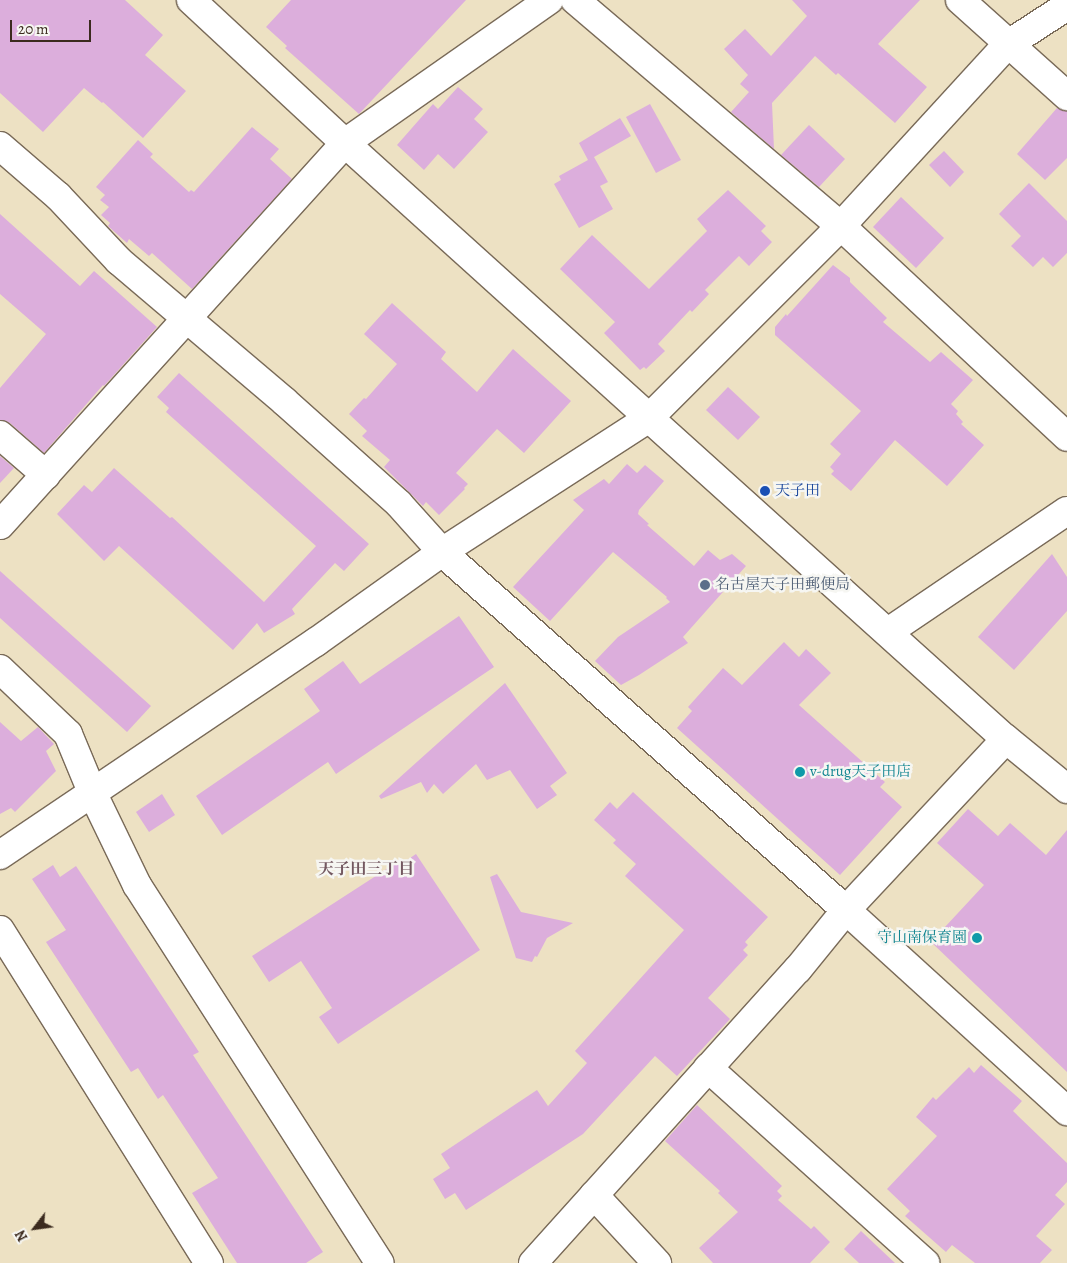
<!DOCTYPE html>
<meta charset="utf-8">
<style>
body{margin:0}
#map{position:relative;width:1067px;height:1263px;overflow:hidden;background:#ede1c3;font-family:Alegreya,"Noto Serif JP",serif}
div>[style]{position:absolute}
.building>*{inset:0;background:#dcaedc}
.roads{filter:drop-shadow(1px 0 #796a58) drop-shadow(-1px 0 #796a58) drop-shadow(0 1px #796a58) drop-shadow(0 -1px #796a58)}
.minor>*{height:28px;margin:-14px;padding:0 14px;transform-origin:14px;border-radius:14px;background:#fff}
.dots>*{width:14px;height:14px;translate:-50% -50%;box-sizing:border-box;border:2px solid #f6f6f2;border-radius:50%}
span{translate:-50% -50%;white-space:nowrap;text-align:center;line-height:1.15;-webkit-text-stroke:5px #f6f6f2;paint-order:stroke}
.transit-label{font-size:15px;color:#164399}
.left{translate:0 -50%;text-align:left}
.service-label{font-size:15px;color:#4e5e75}
.culture-label{font-size:15px;color:#0d838f}
.right{translate:-100% -50%;text-align:right}
.neighbourhood-label{font-size:16px;color:#735860;font-weight:700}
.north{position:absolute;left:10px;top:1203px;width:50px;height:50px;-webkit-text-stroke:4px #f6f6f2;paint-order:stroke;rotate:240deg;font-size:14px;font-weight:700;line-height:20px;text-align:center;color:#3b2a1e}
.north::after{content:'';display:block;margin:auto;width:18px;height:22px;background:#3b2a1e;clip-path:polygon(50% 0,100% 100%,50% 72%,0 100%)}
.scale{position:absolute;left:10px;top:20px;width:81px;height:22px;box-sizing:border-box;border:2px solid #3b2a1e;border-top:0;padding-left:6px;font-size:15px;line-height:18px;white-space:nowrap;color:#3b2a1e;-webkit-text-stroke:4px #f6f6f2;paint-order:stroke}
</style>
<div id="map">
<div class="building">
<i style="clip-path:polygon(0 0,125px 0,163px 35px,145px 55px,186px 91px,143px 138px,103px 102px,102px 103px,84px 88px,43px 132px,0 93px)"></i>
<i style="clip-path:polygon(291px 0,466px 0,359px 114px,285px 48px,287px 46px,266px 27px)"></i>
<i style="clip-path:polygon(792px 0,920px 0,878px 44px,927px 87px,895px 123px,838px 73px,836px 75px,815px 56px,772px 103px,774px 149px,731px 112px,749px 92px,740px 84px,748px 75px,724px 49px,745px 29px,771px 56px,807px 16px)"></i>
<i style="clip-path:polygon(458px 87px,483px 109px,474px 119px,488px 132px,454px 169px,438px 154px,424px 170px,397px 145px,433px 104px,438px 109px)"></i>
<i style="clip-path:polygon(650px 104px,681px 160px,656px 173px,626px 117px)"></i>
<i style="clip-path:polygon(1057px 108px,1067px 111px,1067px 158px,1045px 180px,1017px 154px)"></i>
<i style="clip-path:polygon(620px 118px,631px 136px,594px 157px,608px 182px,600px 186px,613px 209px,579px 228px,554px 184px,561px 180px,559px 176px,588px 160px,579px 143px)"></i>
<i style="clip-path:polygon(809px 125px,845px 159px,819px 187px,781px 155px)"></i>
<i style="clip-path:polygon(252px 127px,279px 149px,270px 159px,292px 179px,192px 289px,152px 253px,149px 256px,129px 239px,127px 243px,108px 226px,110px 223px,101px 215px,109px 207px,100px 200px,105px 195px,96px 187px,138px 140px,153px 154px,150px 157px,189px 192px,191px 190px,194px 192px)"></i>
<i style="clip-path:polygon(944px 151px,964px 172px,950px 187px,929px 165px)"></i>
<i style="clip-path:polygon(1029px 183px,1067px 221px,1067px 253px,1053px 267px,1043px 257px,1033px 267px,1011px 246px,1021px 236px,999px 214px)"></i>
<i style="clip-path:polygon(728px 190px,766px 226px,761px 231px,772px 242px,749px 266px,739px 256px,705px 290px,709px 294px,692px 312px,690px 310px,658px 344px,665px 351px,646px 369px,644px 367px,640px 370px,604px 333px,615px 322px,560px 269px,592px 235px,649px 289px,707px 231px,697px 219px)"></i>
<i style="clip-path:polygon(901px 197px,944px 238px,916px 268px,873px 227px)"></i>
<i style="clip-path:polygon(0 214px,80px 286px,94px 271px,157px 327px,104px 386px,103px 385px,44px 453px,10px 423px,0 420px,0 388px,46px 334px,0 294px)"></i>
<i style="clip-path:polygon(833px 265px,850px 278px,850px 282px,887px 318px,883px 322px,930px 362px,941px 352px,973px 380px,951px 404px,958px 411px,956px 414px,963px 422px,961px 424px,984px 445px,947px 486px,895px 440px,851px 491px,831px 474px,834px 471px,830px 467px,841px 454px,830px 444px,861px 411px,775px 335px,775px 327px,786px 314px,787px 316px)"></i>
<i style="clip-path:polygon(392px 303px,446px 352px,441px 359px,477px 392px,513px 349px,571px 401px,524px 453px,497px 429px,456px 473px,468px 484px,464px 488px,465px 489px,439px 515px,426px 502px,423px 506px,384px 467px,390px 460px,362px 436px,367px 431px,349px 414px,364px 398px,366px 399px,397px 364px,364px 334px)"></i>
<i style="clip-path:polygon(179px 373px,369px 544px,344px 571px,335px 563px,292px 609px,295px 614px,264px 633px,257px 623px,233px 650px,119px 546px,104px 561px,57px 514px,84px 485px,92px 492px,114px 468px,170px 518px,172px 517px,264px 602px,316px 546px,166px 412px,169px 408px,157px 397px)"></i>
<i style="clip-path:polygon(728px 387px,760px 417px,738px 440px,706px 410px)"></i>
<i style="clip-path:polygon(0 456px,14px 468px,0 483px)"></i>
<i style="clip-path:polygon(627px 464px,637px 473px,645px 465px,664px 481px,639px 510px,638px 514px,649px 524px,647px 525px,694px 566px,708px 550px,720px 560px,732px 554px,746px 566px,683px 637px,688px 643px,639px 675px,621px 685px,595px 661px,618px 637px,670px 602px,666px 598px,667px 597px,613px 552px,550px 621px,513px 587px,584px 510px,573px 500px,604px 479px,609px 484px)"></i>
<i style="clip-path:polygon(1052px 554px,1067px 577px,1067px 611px,1014px 670px,978px 637px)"></i>
<i style="clip-path:polygon(0 571px,151px 706px,127px 732px,0 618px)"></i>
<i style="clip-path:polygon(459px 616px,494px 667px,336px 774px,328px 762px,222px 835px,196px 796px,320px 711px,304px 689px,343px 661px,360px 684px)"></i>
<i style="clip-path:polygon(784px 642px,799px 657px,806px 649px,831px 673px,799px 705px,885px 782px,880px 787px,902px 807px,840px 875px,677px 728px,692px 711px,688px 707px,723px 668px,742px 685px)"></i>
<i style="clip-path:polygon(505px 683px,567px 773px,550px 786px,557px 795px,537px 809px,510px 770px,487px 780px,476px 764px,443px 794px,434px 784px,427px 793px,421px 782px,381px 799px,379px 796px)"></i>
<i style="clip-path:polygon(0 722px,21px 741px,38px 727px,54px 744px,46px 751px,56px 771px,15px 812px,11px 808px,0 814px)"></i>
<i style="clip-path:polygon(633px 792px,768px 917px,745px 942px,748px 945px,743px 950px,748px 955px,708px 998px,730px 1019px,677px 1076px,655px 1056px,583px 1134px,466px 1210px,455px 1193px,445px 1199px,433px 1179px,450px 1168px,441px 1154px,537px 1090px,548px 1106px,587px 1063px,575px 1051px,684px 930px,625px 876px,636px 864px,613px 843px,616px 840px,594px 820px,610px 802px,617px 809px)"></i>
<i style="clip-path:polygon(162px 794px,175px 815px,149px 832px,136px 812px)"></i>
<i style="clip-path:polygon(968px 809px,998px 836px,1010px 823px,1046px 855px,1067px 830px,1067px 1072px,931px 942px,984px 885px,937px 843px)"></i>
<i style="clip-path:polygon(416px 854px,480px 950px,338px 1044px,319px 1017px,332px 1008px,301px 961px,269px 982px,252px 956px,399px 861px,401px 864px)"></i>
<i style="clip-path:polygon(53px 865px,60px 877px,76px 866px,199px 1052px,193px 1055px,323px 1252px,306px 1263px,237px 1263px,192px 1193px,218px 1178px,163px 1095px,158px 1099px,138px 1068px,131px 1072px,46px 942px,66px 930px,32px 879px)"></i>
<i style="clip-path:polygon(497px 874px,521px 912px,573px 923px,547px 938px,537px 957px,535px 956px,532px 962px,516px 958px,490px 877px)"></i>
<i style="clip-path:polygon(981px 1065px,1022px 1101px,1013px 1111px,1067px 1163px,1067px 1182px,1055px 1195px,1065px 1204px,1036px 1236px,1052px 1250px,1040px 1263px,975px 1263px,952px 1245px,946px 1252px,905px 1216px,910px 1211px,887px 1189px,937px 1136px,916px 1117px,933px 1097px,936px 1100px,969px 1067px,974px 1073px)"></i>
<i style="clip-path:polygon(697px 1105px,782px 1186px,777px 1191px,782px 1196px,778px 1200px,811px 1229px,814px 1226px,830px 1242px,810px 1263px,713px 1263px,699px 1248px,738px 1212px,718px 1193px,720px 1191px,665px 1141px)"></i>
<i style="clip-path:polygon(861px 1231px,895px 1263px,859px 1263px,844px 1249px)"></i>
</div>
<div class="roads">
<div class="minor">
<i style="left:191px;top:0;width:210px;rotate:42.9deg"></i>
<i style="left:345px;top:143px;width:410px;rotate:42.1deg"></i>
<i style="left:649px;top:418px;width:480px;rotate:42deg"></i>
<i style="left:1006px;top:739px;width:79px;rotate:39.3deg"></i>
<i style="left:575px;top:0;width:349px;rotate:40.4deg"></i>
<i style="left:841px;top:226px;width:309px;rotate:43deg"></i>
<i style="left:960px;top:0;width:144px;rotate:41.9deg"></i>
<i style="left:0;top:146px;width:77px;rotate:40.8deg"></i>
<i style="left:58px;top:196px;width:89px;rotate:46.8deg"></i>
<i style="left:119px;top:261px;width:216px;rotate:40.3deg"></i>
<i style="left:284px;top:401px;width:154px;rotate:41.8deg"></i>
<i style="left:399px;top:504px;width:64px;rotate:48.1deg"></i>
<i style="left:442px;top:552px;width:540px;rotate:41.55deg"></i>
<i style="left:846px;top:910px;width:299px;rotate:42.3deg"></i>
<i style="left:0;top:435px;width:61px;rotate:41deg"></i>
<i style="left:0;top:525px;width:515px;rotate:-47.91deg"></i>
<i style="left:345px;top:143px;width:249px;rotate:-35deg"></i>
<i style="left:888px;top:632px;width:216px;rotate:-34.1deg"></i>
<i style="left:0;top:669px;width:94px;rotate:43.7deg"></i>
<i style="left:68px;top:734px;width:63px;rotate:67.5deg"></i>
<i style="left:92px;top:792px;width:103px;rotate:64.2deg"></i>
<i style="left:137px;top:885px;width:449px;rotate:57.3deg"></i>
<i style="left:0;top:855px;width:381px;rotate:-34deg"></i>
<i style="left:316px;top:642px;width:155px;rotate:-35.5deg"></i>
<i style="left:442px;top:552px;width:247px;rotate:-32.9deg"></i>
<i style="left:649px;top:418px;width:272px;rotate:-45deg"></i>
<i style="left:841px;top:226px;width:246px;rotate:-47.5deg"></i>
<i style="left:1007px;top:45px;width:72px;rotate:-33deg"></i>
<i style="left:0;top:930px;width:393px;rotate:57.9deg"></i>
<i style="left:708px;top:1068px;width:292px;rotate:41.9deg"></i>
<i style="left:594px;top:1195px;width:93px;rotate:47.2deg"></i>
<i style="left:533px;top:1263px;width:396px;rotate:-48deg"></i>
<i style="left:798px;top:969px;width:76px;rotate:-50.9deg"></i>
<i style="left:846px;top:910px;width:234px;rotate:-46.9deg"></i>
</div>
</div>
<div class="dots">
<i style="left:765px;top:491px;background:#1a4fb4"></i>
<i style="left:705px;top:585px;background:#5c6f8a"></i>
<i style="left:800px;top:772px;background:#0f9aa8"></i>
<i style="left:977px;top:938px;background:#0f9aa8"></i>
</div>
<div class="transit-label">
<span class="left" style="left:775px;top:491px">天子田</span>
</div>
<div class="service-label">
<span class="left" style="left:715px;top:585px">名古屋天子田郵便局</span>
</div>
<div class="culture-label">
<span class="left" style="left:810px;top:772px">v-drug天子田店</span>
<span class="right" style="left:967px;top:938px">守山南保育園</span>
</div>
<div class="neighbourhood-label">
<span style="left:366px;top:869px">天子田三丁目</span>
</div>
<div class="north">N</div>
<div class="scale">20 m</div>
</div>
